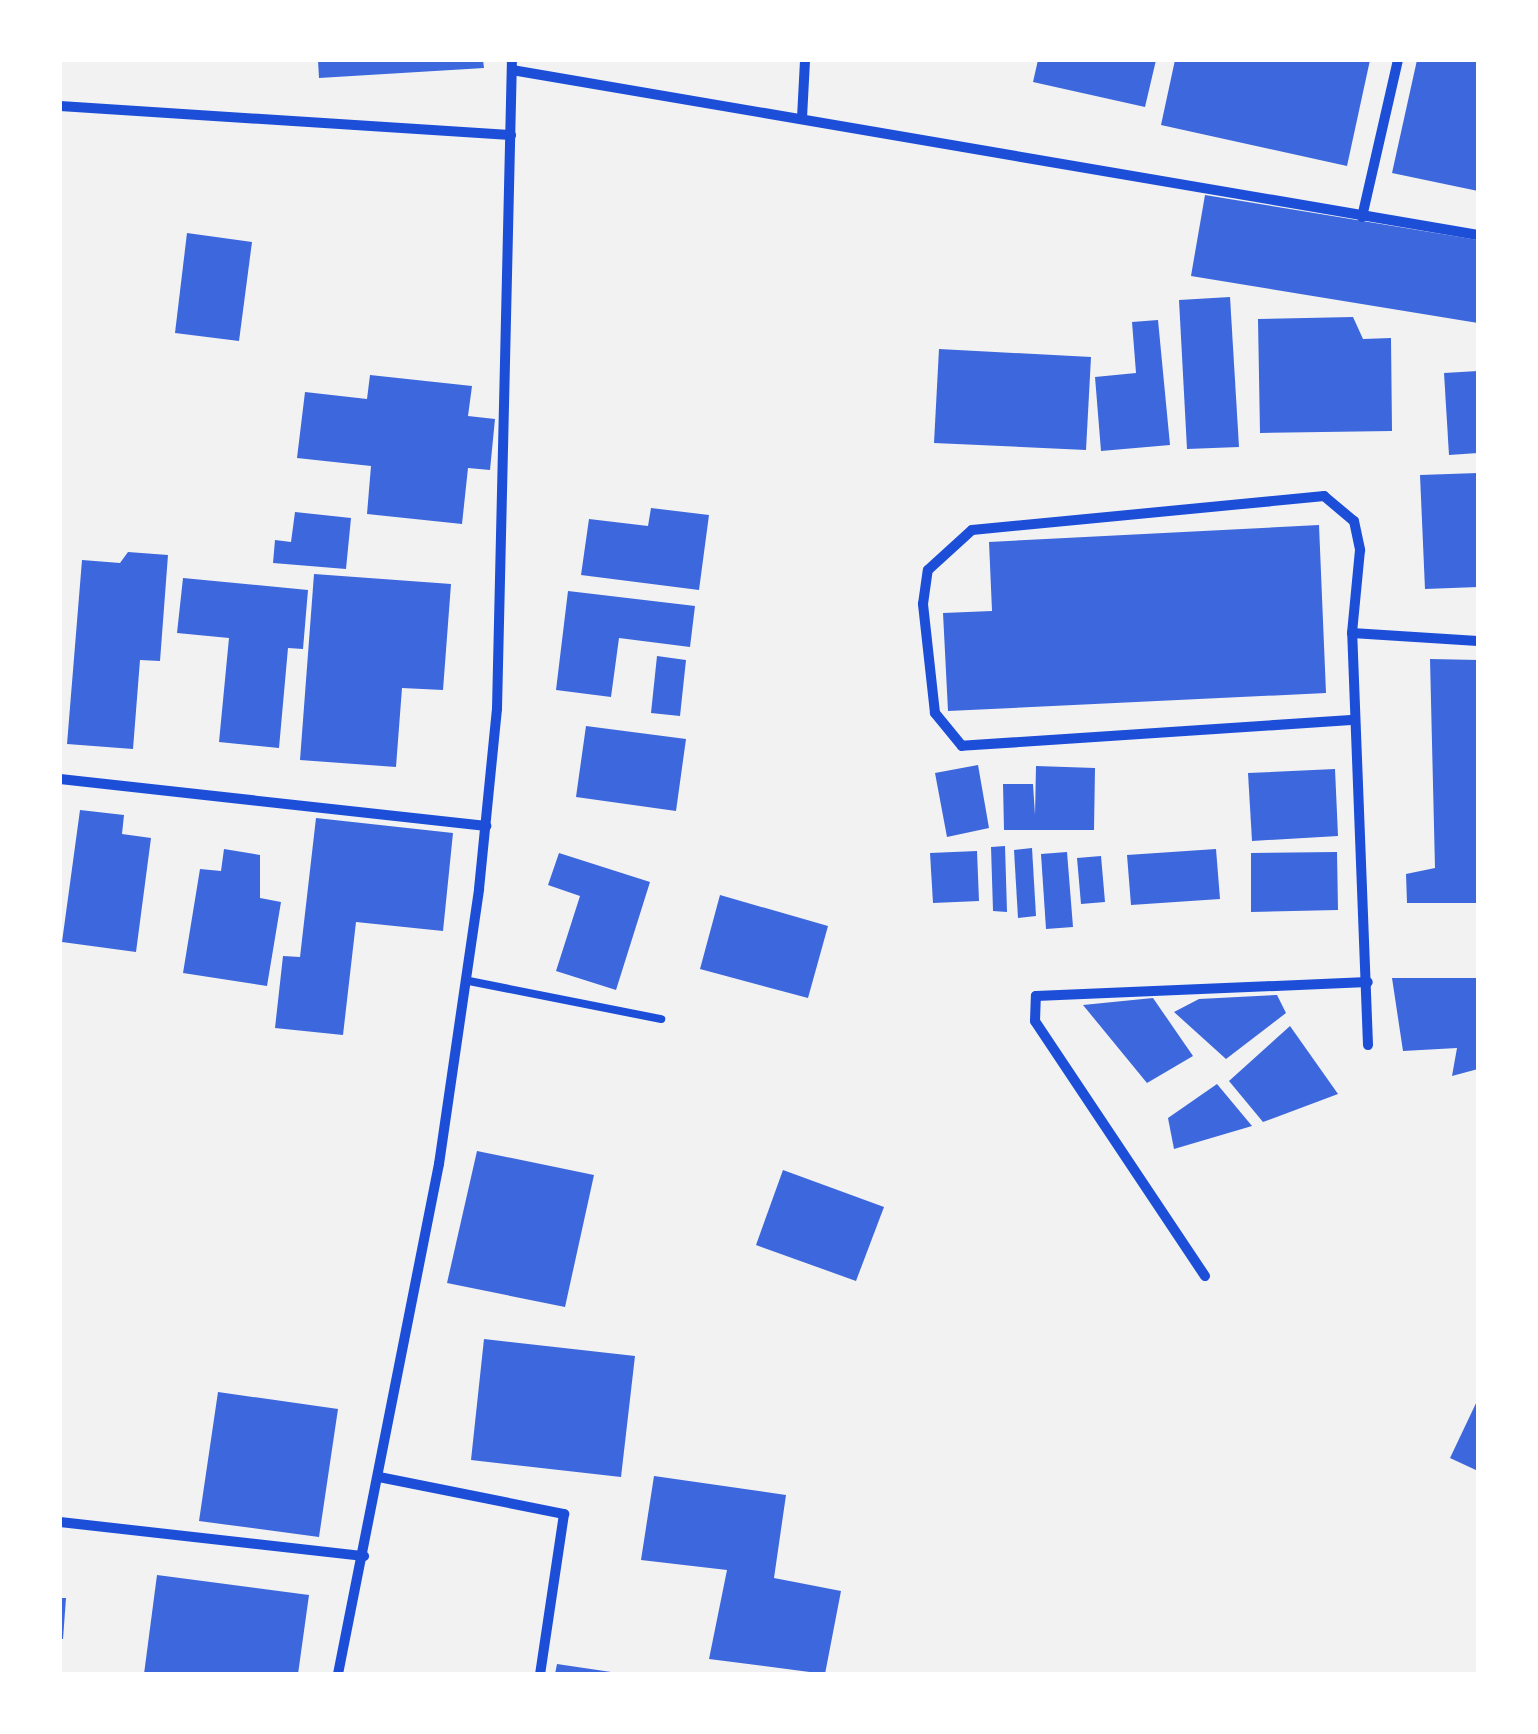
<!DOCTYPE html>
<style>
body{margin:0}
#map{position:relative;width:1538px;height:1734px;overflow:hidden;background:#f2f2f2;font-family:"Exo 2",sans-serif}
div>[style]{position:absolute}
.building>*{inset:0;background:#3d67dc}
.service>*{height:8px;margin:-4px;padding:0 4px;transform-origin:4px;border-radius:4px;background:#1d4ed8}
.minor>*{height:10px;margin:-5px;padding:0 5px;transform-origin:5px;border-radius:5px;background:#1d4ed8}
span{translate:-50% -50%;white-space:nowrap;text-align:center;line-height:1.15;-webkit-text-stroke:10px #fff;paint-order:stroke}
.frame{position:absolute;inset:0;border:62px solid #fff;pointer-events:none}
</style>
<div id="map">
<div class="building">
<i style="clip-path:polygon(318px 60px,483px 60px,484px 68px,319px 78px)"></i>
<i style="clip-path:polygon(1038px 60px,1156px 60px,1145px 107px,1033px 82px)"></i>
<i style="clip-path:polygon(1175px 60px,1370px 60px,1347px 166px,1161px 125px)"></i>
<i style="clip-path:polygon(1417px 60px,1478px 60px,1478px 191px,1392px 173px)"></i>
<i style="clip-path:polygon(1205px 195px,1478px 240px,1478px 323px,1191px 276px)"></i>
<i style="clip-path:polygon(187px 233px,252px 242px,239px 341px,175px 333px)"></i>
<i style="clip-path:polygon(1230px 297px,1239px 447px,1187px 449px,1179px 300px)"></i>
<i style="clip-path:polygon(1353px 317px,1363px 339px,1391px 338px,1392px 431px,1260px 433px,1258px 319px)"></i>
<i style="clip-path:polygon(1158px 320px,1170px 445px,1101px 451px,1095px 377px,1136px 373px,1132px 322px)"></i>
<i style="clip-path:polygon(939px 349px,1091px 357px,1086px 450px,934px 443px)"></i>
<i style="clip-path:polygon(1478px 371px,1478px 453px,1449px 455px,1444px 373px)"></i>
<i style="clip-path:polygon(370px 375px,472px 386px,468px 416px,495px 419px,490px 470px,468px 468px,462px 524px,367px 514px,371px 466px,297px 458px,305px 392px,367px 399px)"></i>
<i style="clip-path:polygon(1478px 473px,1478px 587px,1425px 589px,1420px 475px)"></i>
<i style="clip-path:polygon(651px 508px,709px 515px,699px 590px,581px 575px,589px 519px,648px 526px)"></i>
<i style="clip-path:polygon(295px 512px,351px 518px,346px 569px,273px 563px,275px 540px,291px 542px)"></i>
<i style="clip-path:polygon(1319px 525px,1326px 693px,948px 711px,943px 613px,992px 611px,989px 542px)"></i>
<i style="clip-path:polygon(128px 552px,168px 555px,160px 661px,140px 660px,133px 749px,67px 744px,82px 560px,120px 563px)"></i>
<i style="clip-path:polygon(314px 574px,451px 584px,443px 690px,402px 688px,396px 767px,300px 760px)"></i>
<i style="clip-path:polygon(183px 578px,308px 590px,303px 649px,288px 648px,279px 748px,219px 742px,229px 638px,177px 633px)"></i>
<i style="clip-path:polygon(568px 591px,695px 606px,690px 647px,619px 638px,611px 697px,556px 690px)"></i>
<i style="clip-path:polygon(657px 656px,686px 660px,680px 716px,651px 713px)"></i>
<i style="clip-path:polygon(1430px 659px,1478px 660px,1478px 903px,1407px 903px,1406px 874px,1435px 868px)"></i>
<i style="clip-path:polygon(586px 726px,686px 739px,676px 811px,576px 797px)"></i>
<i style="clip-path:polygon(978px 765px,989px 828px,947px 837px,935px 773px)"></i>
<i style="clip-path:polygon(1036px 766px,1095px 768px,1094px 830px,1004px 830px,1003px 784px,1033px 784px,1035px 815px)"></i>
<i style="clip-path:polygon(1335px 769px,1338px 836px,1252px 841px,1248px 773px)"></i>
<i style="clip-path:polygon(80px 810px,124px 815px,122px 834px,151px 838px,136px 952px,62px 942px)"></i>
<i style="clip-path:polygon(316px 818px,453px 833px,443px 931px,356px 922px,343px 1035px,275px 1028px,283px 956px,300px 957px)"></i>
<i style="clip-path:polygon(1005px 846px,1007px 912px,993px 911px,991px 847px)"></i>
<i style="clip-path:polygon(1032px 848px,1036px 916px,1018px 918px,1014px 850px)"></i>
<i style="clip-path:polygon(224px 849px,260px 855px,260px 898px,281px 902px,267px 986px,183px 973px,200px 869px,221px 871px)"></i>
<i style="clip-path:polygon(1216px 849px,1220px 899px,1131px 905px,1127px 855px)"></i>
<i style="clip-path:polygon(977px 851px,979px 901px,933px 903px,930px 853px)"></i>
<i style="clip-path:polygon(1067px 852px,1073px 927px,1046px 929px,1041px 854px)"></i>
<i style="clip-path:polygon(1337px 852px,1338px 910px,1251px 912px,1251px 853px)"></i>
<i style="clip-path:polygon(559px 853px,650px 882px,616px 990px,556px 971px,580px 896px,548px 885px)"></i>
<i style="clip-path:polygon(1101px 856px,1105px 902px,1081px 904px,1077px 858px)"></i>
<i style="clip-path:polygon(720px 895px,828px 926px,808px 998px,700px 969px)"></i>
<i style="clip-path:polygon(1392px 978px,1478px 978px,1478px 1069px,1452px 1076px,1457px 1048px,1403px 1051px)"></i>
<i style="clip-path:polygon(1277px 995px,1286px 1013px,1226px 1059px,1174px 1012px,1199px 999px)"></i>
<i style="clip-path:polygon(1153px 998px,1193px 1056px,1147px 1083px,1083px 1005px)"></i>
<i style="clip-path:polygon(1290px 1026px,1338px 1094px,1263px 1122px,1229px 1081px)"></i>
<i style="clip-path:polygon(1217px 1084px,1252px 1126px,1174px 1149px,1168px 1118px)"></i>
<i style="clip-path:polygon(477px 1151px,594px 1175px,565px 1307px,447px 1283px)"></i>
<i style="clip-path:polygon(783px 1170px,884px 1207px,856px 1281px,756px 1245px)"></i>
<i style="clip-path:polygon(484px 1339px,635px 1356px,621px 1477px,471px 1460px)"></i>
<i style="clip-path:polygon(218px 1392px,338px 1409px,319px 1537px,199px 1521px)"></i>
<i style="clip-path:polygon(1478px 1399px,1478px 1471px,1450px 1458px)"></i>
<i style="clip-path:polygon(654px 1476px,786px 1495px,774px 1578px,841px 1591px,825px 1674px,709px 1659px,727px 1570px,641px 1560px)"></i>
<i style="clip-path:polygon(157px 1575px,309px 1595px,298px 1674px,144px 1674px)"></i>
<i style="clip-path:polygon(60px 1598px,66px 1598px,63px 1639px,60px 1639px)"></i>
<i style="clip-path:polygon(557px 1664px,611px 1672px,611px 1674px,555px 1674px)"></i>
</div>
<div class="service">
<i style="left:469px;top:981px;width:196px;rotate:11.2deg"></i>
</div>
<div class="minor">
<i style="left:512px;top:70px;width:980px;rotate:9.69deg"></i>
<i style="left:60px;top:106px;width:452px;rotate:3.7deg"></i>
<i style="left:802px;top:118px;width:58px;rotate:-87deg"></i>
<i style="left:1362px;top:217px;width:161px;rotate:-77.1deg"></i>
<i style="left:1351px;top:720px;width:390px;rotate:176.2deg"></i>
<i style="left:962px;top:746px;width:43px;rotate:-129.3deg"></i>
<i style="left:935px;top:713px;width:110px;rotate:-96.3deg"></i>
<i style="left:923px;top:604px;width:34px;rotate:-82deg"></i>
<i style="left:928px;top:570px;width:59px;rotate:-42.3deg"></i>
<i style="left:972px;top:530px;width:354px;rotate:-5.5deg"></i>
<i style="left:1324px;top:496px;width:39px;rotate:40deg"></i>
<i style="left:1354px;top:521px;width:30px;rotate:78deg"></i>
<i style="left:1360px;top:550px;width:83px;rotate:95.5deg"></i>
<i style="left:60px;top:779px;width:429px;rotate:6.3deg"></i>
<i style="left:1368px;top:1045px;width:412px;rotate:-92.2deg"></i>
<i style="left:1352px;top:633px;width:126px;rotate:3.6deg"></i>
<i style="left:1205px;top:1276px;width:306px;rotate:-123.7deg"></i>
<i style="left:1035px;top:1021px;width:25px;rotate:-88deg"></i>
<i style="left:1036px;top:996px;width:332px;rotate:-2.4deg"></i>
<i style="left:379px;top:1477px;width:189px;rotate:11.3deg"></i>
<i style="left:564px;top:1514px;width:162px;rotate:98.5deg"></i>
<i style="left:60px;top:1522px;width:306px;rotate:6.4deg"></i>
<i style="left:338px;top:1674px;width:520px;rotate:-78.8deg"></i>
<i style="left:439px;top:1164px;width:278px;rotate:-81.7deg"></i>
<i style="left:479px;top:889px;width:181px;rotate:-84.3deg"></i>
<i style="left:497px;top:709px;width:649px;rotate:-88.68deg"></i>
</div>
<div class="frame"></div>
</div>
